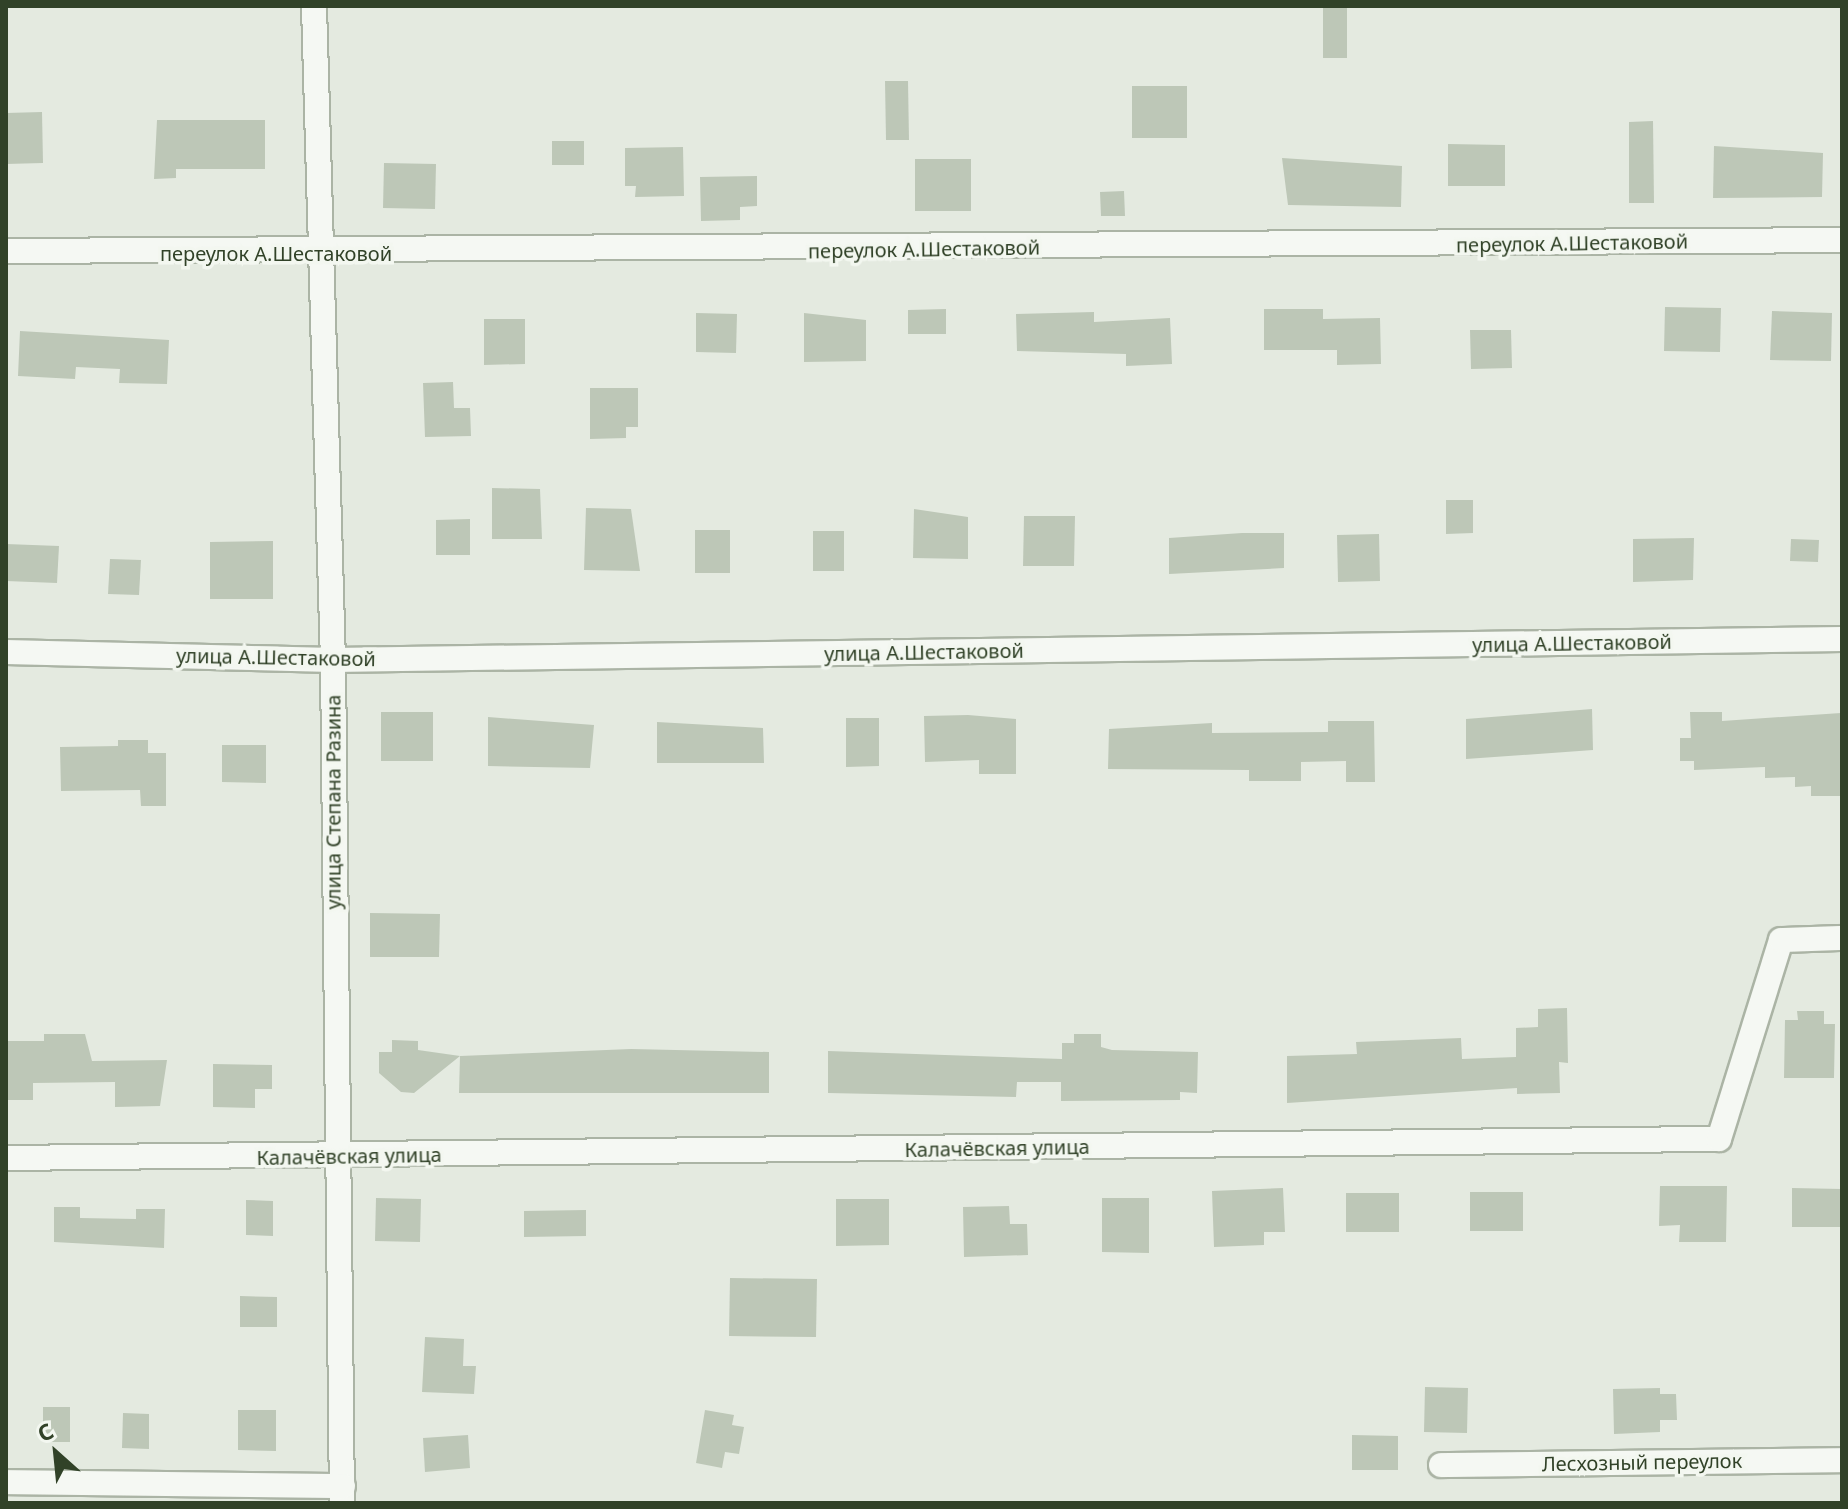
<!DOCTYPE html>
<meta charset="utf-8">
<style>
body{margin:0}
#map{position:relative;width:1848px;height:1509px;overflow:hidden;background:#e4eae0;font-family:"Noto Sans",sans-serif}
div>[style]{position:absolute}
.building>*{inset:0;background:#bdc7b7}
.roads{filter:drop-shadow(2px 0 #abb4a5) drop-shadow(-2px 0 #abb4a5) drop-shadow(0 2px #abb4a5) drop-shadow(0 -2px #abb4a5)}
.street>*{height:24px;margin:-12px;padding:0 12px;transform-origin:12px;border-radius:12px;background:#f5f8f3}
span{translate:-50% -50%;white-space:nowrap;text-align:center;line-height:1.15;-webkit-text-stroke:7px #f3f7f0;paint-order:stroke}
.street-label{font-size:20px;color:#314228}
.frame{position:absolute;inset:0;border:8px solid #314228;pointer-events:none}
.north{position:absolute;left:16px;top:1413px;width:80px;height:80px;-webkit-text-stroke:6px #f3f7f0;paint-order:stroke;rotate:333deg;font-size:22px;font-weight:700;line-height:32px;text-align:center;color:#314228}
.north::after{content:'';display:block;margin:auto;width:28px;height:36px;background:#314228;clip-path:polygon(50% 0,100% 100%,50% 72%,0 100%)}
</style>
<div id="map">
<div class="building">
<i style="clip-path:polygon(1323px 6px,1347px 6px,1347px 58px,1323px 58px)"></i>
<i style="clip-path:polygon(885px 81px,908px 81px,909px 140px,886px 140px)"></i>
<i style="clip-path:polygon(1132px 86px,1187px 86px,1187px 138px,1132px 138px)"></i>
<i style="clip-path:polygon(42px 112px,43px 163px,6px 164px,6px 113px)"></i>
<i style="clip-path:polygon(157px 120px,265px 120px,265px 169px,176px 169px,176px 178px,154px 179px)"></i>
<i style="clip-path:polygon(1653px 121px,1654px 203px,1629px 203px,1629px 122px)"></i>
<i style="clip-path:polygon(552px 141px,584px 141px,584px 165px,552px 165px)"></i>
<i style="clip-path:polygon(1448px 144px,1505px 145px,1505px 186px,1448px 186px)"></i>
<i style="clip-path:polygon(1714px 146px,1823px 153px,1822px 197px,1713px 198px)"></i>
<i style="clip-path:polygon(683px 147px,684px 196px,635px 197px,636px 186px,625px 186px,625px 148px)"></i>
<i style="clip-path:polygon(1282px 158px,1402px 166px,1401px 207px,1288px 205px)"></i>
<i style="clip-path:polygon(915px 159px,971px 159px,971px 211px,915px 211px)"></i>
<i style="clip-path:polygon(384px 163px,436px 164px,435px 209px,383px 208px)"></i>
<i style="clip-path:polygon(757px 176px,757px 206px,740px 207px,740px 220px,701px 221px,700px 177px)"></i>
<i style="clip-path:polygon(1124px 191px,1125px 216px,1101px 216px,1100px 192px)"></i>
<i style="clip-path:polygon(1665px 307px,1721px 308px,1720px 352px,1664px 351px)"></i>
<i style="clip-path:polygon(946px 309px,946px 334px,908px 334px,908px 310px)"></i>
<i style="clip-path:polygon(1264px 309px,1323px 309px,1323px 319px,1380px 318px,1381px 364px,1337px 365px,1337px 350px,1264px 350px)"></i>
<i style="clip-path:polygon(1772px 311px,1832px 313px,1831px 361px,1770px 360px)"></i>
<i style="clip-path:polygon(1094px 312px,1094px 322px,1170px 318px,1172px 364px,1126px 366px,1126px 354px,1017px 351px,1016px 314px)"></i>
<i style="clip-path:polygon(696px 313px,737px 314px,736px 353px,696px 352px)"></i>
<i style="clip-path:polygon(804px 313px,866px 320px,866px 361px,804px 362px)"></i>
<i style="clip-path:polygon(484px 319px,525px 319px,525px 364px,484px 365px)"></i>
<i style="clip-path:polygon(1470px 330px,1511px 330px,1512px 368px,1471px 369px)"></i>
<i style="clip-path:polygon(20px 331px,169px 340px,167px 384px,119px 383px,120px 369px,76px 367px,75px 379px,18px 376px)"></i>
<i style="clip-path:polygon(453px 382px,454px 408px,470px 408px,471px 436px,425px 437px,423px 383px)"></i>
<i style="clip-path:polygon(590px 388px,638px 388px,638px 427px,626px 427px,626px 438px,590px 439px)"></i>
<i style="clip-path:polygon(492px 488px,540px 489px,542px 539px,492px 539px)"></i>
<i style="clip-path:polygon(1446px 500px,1473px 500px,1473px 533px,1446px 534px)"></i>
<i style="clip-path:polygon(586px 508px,631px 509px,640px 571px,584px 570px)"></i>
<i style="clip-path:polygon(914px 509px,968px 517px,968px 559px,913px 558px)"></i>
<i style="clip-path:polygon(1024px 516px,1075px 516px,1074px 566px,1023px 566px)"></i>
<i style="clip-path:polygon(470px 519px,470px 555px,436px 555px,436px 520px)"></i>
<i style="clip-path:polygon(695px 530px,730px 530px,730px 573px,695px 573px)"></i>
<i style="clip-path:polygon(813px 531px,844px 531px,844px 571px,813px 571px)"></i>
<i style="clip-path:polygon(1242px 533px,1284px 533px,1284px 568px,1169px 574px,1169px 538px)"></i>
<i style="clip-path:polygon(1379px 534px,1380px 581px,1338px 582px,1337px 535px)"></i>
<i style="clip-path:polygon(1694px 538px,1693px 580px,1633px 582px,1633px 539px)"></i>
<i style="clip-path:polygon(1791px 539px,1819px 540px,1818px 562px,1790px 561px)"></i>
<i style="clip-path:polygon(273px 541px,273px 599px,210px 599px,210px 542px)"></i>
<i style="clip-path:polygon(6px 544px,59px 546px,57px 583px,6px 581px)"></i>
<i style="clip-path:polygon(110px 559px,141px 560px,139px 595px,108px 594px)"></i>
<i style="clip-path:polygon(1592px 709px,1593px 750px,1466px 759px,1466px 719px)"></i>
<i style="clip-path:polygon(381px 712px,433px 712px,433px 761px,381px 761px)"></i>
<i style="clip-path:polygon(1690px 712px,1722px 712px,1722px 721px,1841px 713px,1840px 796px,1811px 796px,1811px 786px,1795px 787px,1795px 777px,1765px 778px,1765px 767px,1694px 770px,1694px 761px,1680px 761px,1680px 738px,1691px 738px)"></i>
<i style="clip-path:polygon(968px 715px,1016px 719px,1016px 774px,979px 774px,979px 760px,925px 762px,924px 716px)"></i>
<i style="clip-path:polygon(488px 717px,594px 725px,590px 768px,488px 766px)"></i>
<i style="clip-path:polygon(846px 718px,879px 718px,879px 766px,846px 767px)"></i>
<i style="clip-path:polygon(1328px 721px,1374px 721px,1375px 782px,1346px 782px,1346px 761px,1301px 762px,1301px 781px,1249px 781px,1249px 770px,1108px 769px,1109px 729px,1212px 723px,1212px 733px,1328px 732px)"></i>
<i style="clip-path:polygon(657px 722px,763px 728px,764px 763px,657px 763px)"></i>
<i style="clip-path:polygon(118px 740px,148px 740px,148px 753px,166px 753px,166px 806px,141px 806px,140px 790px,61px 791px,60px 747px,118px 746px)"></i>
<i style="clip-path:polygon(222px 745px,266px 745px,266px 783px,222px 782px)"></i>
<i style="clip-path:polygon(370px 913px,440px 914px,439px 957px,370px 957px)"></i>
<i style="clip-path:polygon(1567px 1008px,1568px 1063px,1559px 1062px,1560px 1093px,1517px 1094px,1517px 1088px,1287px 1103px,1287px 1056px,1357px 1054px,1356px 1042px,1461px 1038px,1462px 1059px,1516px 1057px,1516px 1028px,1538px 1027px,1538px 1009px)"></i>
<i style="clip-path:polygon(1797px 1011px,1824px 1011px,1824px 1024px,1835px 1024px,1834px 1078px,1784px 1078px,1785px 1020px,1798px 1020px)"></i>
<i style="clip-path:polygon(44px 1034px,85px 1034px,92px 1061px,167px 1060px,160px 1106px,115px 1107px,115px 1082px,33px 1083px,33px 1100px,6px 1100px,6px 1041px,44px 1041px)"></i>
<i style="clip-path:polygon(1074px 1034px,1101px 1034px,1101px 1047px,1112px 1050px,1198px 1052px,1197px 1093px,1180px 1092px,1180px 1100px,1061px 1101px,1061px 1082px,1017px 1082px,1016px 1097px,828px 1093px,828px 1051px,1062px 1059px,1062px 1043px,1074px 1043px)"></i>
<i style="clip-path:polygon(392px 1040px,418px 1041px,418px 1050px,460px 1056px,414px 1093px,401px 1092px,379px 1073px,379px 1052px,392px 1052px)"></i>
<i style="clip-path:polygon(631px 1049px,769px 1052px,769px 1093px,459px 1093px,460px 1056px)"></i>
<i style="clip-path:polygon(213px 1064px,272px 1065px,272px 1089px,255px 1089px,255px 1108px,213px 1107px)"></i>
<i style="clip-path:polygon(1660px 1186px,1727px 1186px,1726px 1242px,1679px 1242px,1680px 1225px,1659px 1226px)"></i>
<i style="clip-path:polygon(1283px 1188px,1285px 1232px,1264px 1232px,1264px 1245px,1214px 1247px,1212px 1191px)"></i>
<i style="clip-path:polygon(1792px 1188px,1842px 1189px,1842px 1227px,1792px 1227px)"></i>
<i style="clip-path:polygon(1470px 1192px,1523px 1192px,1523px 1231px,1470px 1231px)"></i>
<i style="clip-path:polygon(1346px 1193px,1399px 1193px,1399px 1232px,1346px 1232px)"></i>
<i style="clip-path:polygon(376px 1198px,421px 1199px,420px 1242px,375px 1241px)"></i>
<i style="clip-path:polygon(1102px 1198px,1149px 1198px,1149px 1253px,1102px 1252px)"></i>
<i style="clip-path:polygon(836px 1199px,889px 1199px,889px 1245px,836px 1246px)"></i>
<i style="clip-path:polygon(246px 1200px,273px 1201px,273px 1236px,246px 1235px)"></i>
<i style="clip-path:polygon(1009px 1206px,1010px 1224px,1027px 1224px,1028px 1255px,964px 1257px,963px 1207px)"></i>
<i style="clip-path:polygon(54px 1207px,80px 1207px,80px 1218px,136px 1219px,136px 1209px,165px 1209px,164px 1248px,54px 1242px)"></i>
<i style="clip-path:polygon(586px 1210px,586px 1236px,524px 1237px,524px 1211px)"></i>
<i style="clip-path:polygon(730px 1278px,817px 1279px,816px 1337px,729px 1336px)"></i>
<i style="clip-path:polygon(240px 1296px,277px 1297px,277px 1327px,240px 1327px)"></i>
<i style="clip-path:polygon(425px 1337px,464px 1339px,463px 1366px,476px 1366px,474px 1394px,422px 1392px)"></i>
<i style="clip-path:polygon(1425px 1387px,1468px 1388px,1467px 1433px,1424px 1432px)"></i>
<i style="clip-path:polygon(1660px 1388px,1660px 1394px,1676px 1394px,1677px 1420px,1660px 1420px,1660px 1432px,1614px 1434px,1613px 1389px)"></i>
<i style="clip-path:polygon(43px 1407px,70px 1407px,70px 1442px,43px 1442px)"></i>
<i style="clip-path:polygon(238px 1410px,276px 1410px,276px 1451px,238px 1450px)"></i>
<i style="clip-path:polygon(705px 1410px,734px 1415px,732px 1425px,744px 1427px,739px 1454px,725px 1452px,722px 1468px,696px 1463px)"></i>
<i style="clip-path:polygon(123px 1413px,149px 1414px,149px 1449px,122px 1448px)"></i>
<i style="clip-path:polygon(468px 1435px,470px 1468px,425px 1472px,423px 1438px)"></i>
<i style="clip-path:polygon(1352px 1435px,1398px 1436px,1398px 1470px,1352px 1470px)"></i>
</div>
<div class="roads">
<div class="street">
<i style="left:314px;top:6px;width:654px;rotate:88.34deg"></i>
<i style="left:333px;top:660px;width:843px;rotate:89.39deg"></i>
<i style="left:6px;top:251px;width:1836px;rotate:-0.34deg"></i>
<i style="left:6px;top:652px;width:327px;rotate:1.4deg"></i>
<i style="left:333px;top:660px;width:1509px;rotate:-0.8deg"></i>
<i style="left:6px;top:1158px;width:1713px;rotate:-0.64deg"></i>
<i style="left:1719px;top:1139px;width:208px;rotate:-72.7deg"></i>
<i style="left:1781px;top:940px;width:61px;rotate:-1.9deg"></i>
<i style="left:1441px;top:1465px;width:401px;rotate:-0.7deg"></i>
<i style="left:6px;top:1482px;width:337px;rotate:0.7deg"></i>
</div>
</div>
<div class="street-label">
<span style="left:1572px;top:243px;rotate:-1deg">переулок А.Шестаковой</span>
<span style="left:924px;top:249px;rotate:-1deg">переулок А.Шестаковой</span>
<span style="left:276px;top:253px">переулок А.Шестаковой</span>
<span style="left:1572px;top:643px;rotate:-1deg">улица А.Шестаковой</span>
<span style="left:924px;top:652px;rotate:-1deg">улица А.Шестаковой</span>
<span style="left:276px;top:657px;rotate:1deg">улица А.Шестаковой</span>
<span style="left:333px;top:802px;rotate:-90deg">улица Степана Разина</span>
<span style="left:997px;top:1148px;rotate:-1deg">Калачёвская улица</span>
<span style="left:349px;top:1156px;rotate:-1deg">Калачёвская улица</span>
<span style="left:1642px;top:1462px;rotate:-1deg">Лесхозный переулок</span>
</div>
<div class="frame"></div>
<div class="north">С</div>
</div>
